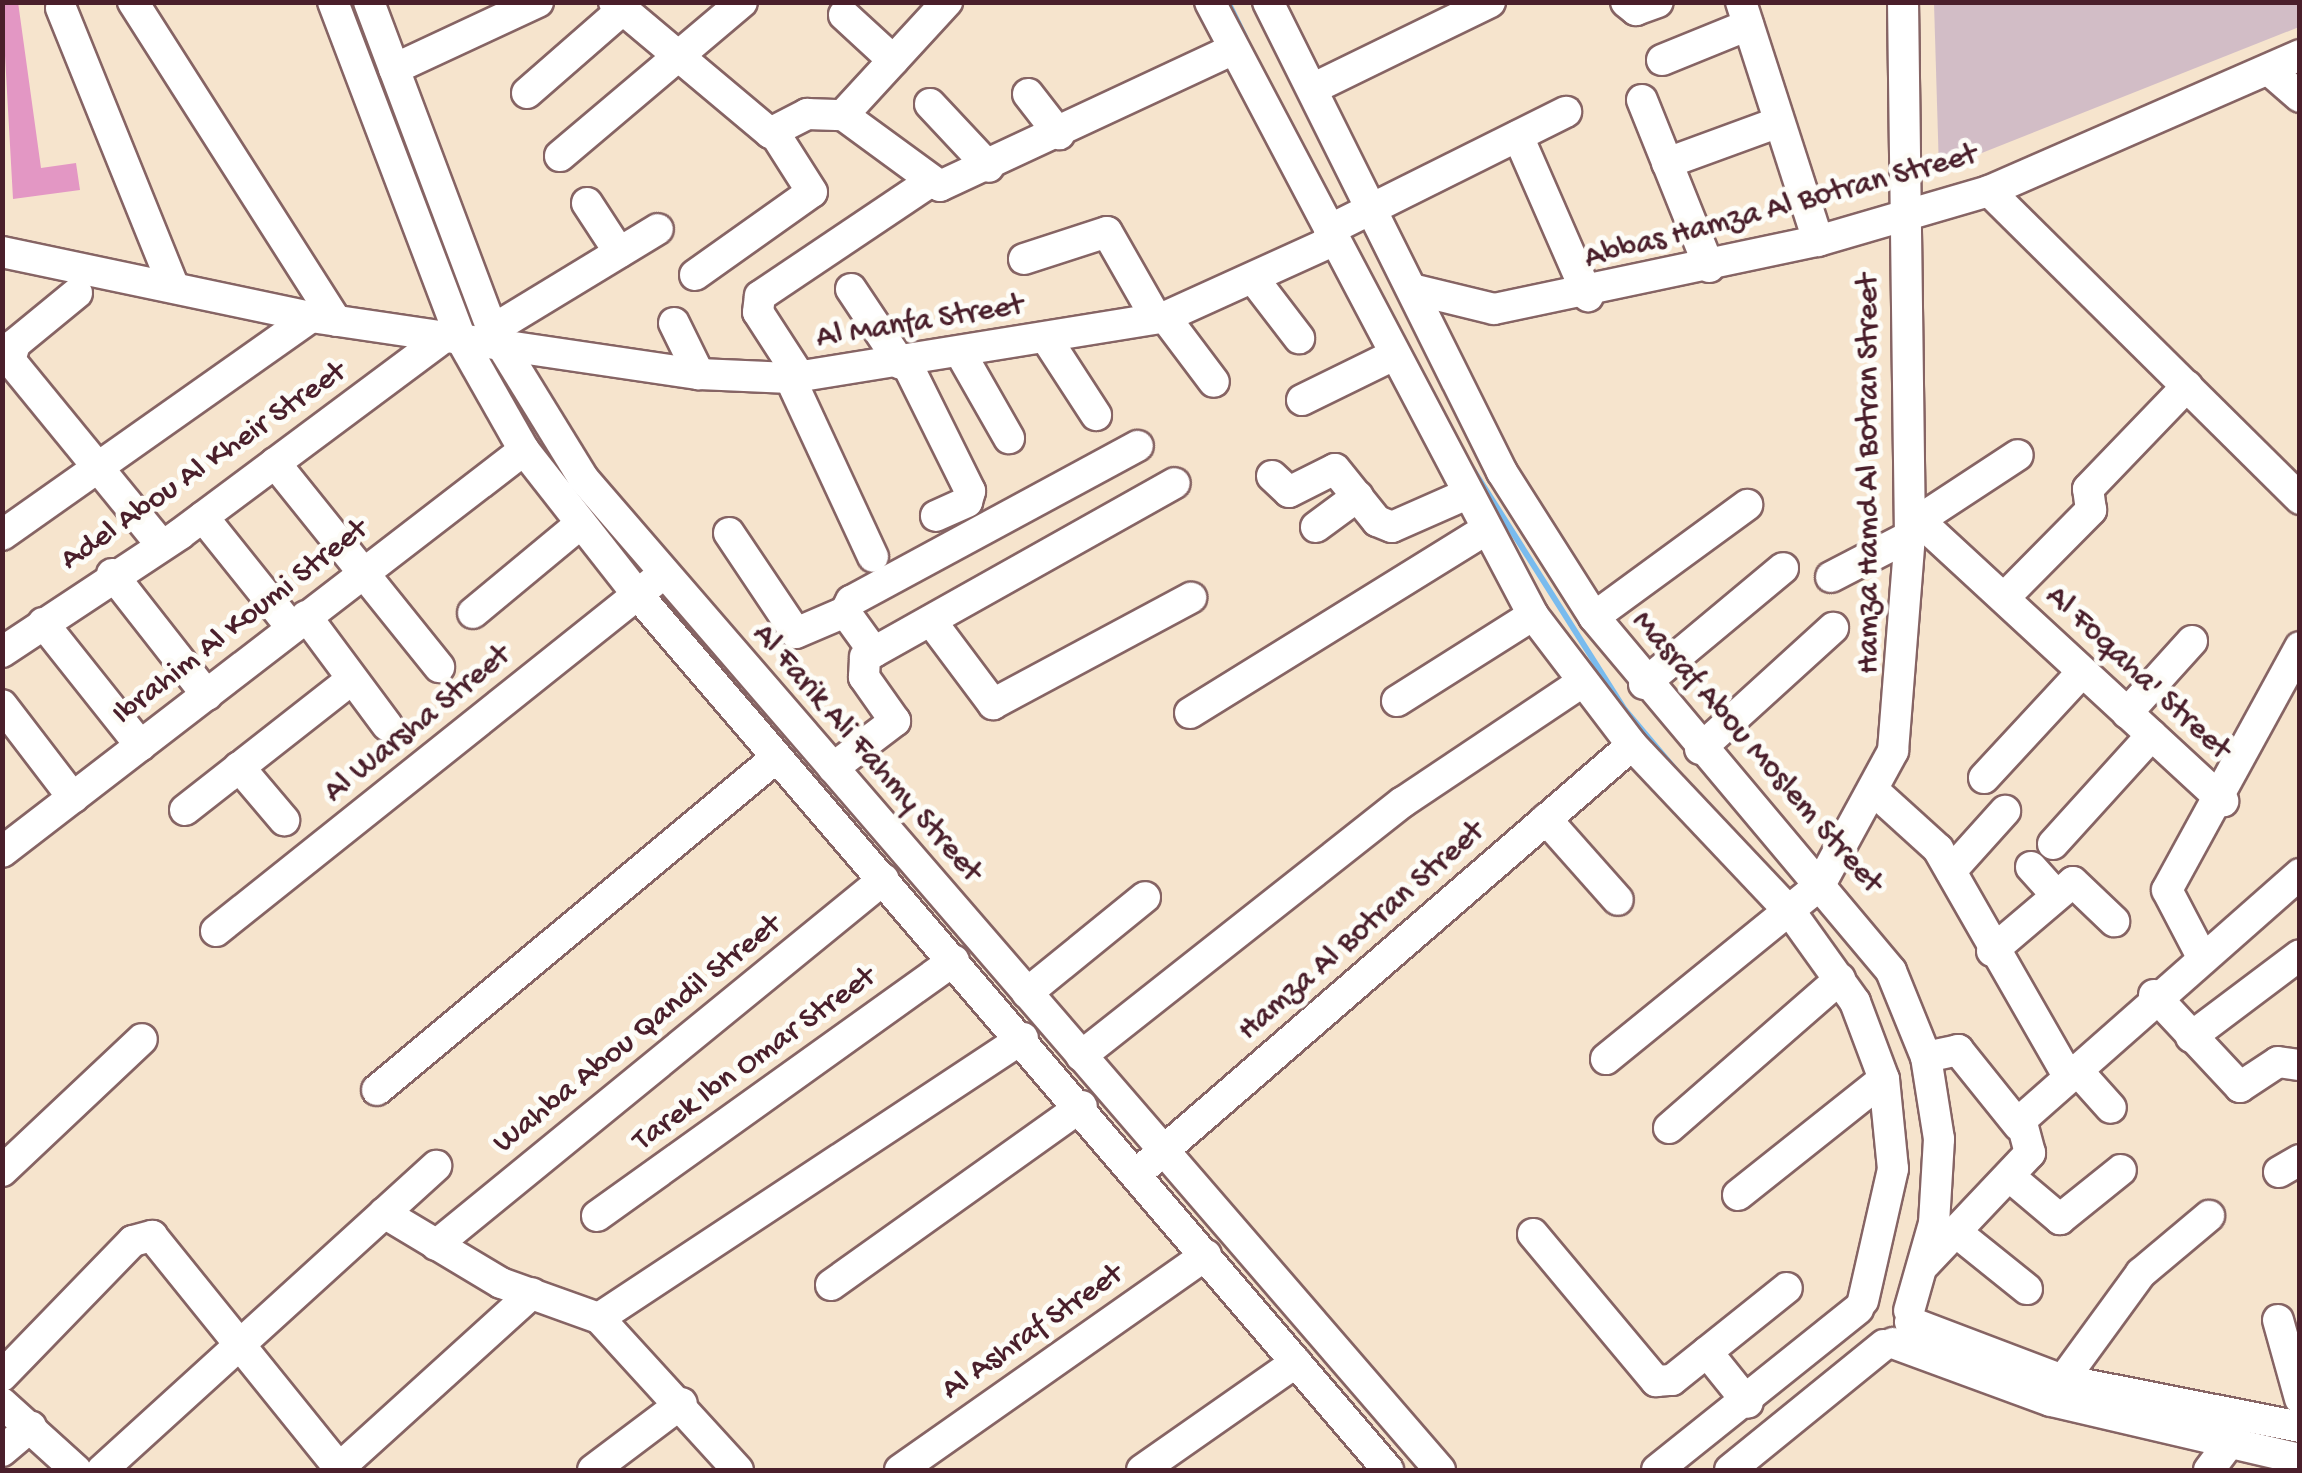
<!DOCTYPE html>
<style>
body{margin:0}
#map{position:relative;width:2302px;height:1473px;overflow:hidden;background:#f6e4cd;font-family:"Gochi Hand",sans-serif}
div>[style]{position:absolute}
.industrial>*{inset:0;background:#d2bdc6}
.stream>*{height:6px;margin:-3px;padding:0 3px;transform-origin:3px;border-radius:3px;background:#79bbee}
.building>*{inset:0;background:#e397c4}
.roads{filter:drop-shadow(2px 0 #866464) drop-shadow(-2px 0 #866464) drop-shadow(0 2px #866464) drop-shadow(0 -2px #866464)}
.minor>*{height:30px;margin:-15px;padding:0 15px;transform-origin:15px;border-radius:15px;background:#fff}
span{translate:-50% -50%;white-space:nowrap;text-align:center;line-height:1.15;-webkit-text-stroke:10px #fdfcf7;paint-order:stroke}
.street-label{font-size:32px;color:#4a1f2b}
.frame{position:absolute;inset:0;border:5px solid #4a1f2b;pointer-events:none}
</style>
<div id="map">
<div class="industrial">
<i style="clip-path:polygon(1934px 3px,2299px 3px,2299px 27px,1939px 170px)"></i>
</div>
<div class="stream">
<i style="left:1228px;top:2px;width:39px;rotate:64deg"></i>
<i style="left:1472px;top:468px;width:286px;rotate:57.7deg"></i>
<i style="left:1625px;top:710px;width:76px;rotate:49.8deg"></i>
</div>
<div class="building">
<i style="clip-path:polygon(2px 2px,18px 2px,41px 168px,76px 163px,80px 190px,13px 199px)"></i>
</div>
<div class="roads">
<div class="minor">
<i style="left:133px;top:2px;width:378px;rotate:57.5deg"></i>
<i style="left:333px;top:2px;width:363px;rotate:69.2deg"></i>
<i style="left:462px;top:341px;width:125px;rotate:60.4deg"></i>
<i style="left:524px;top:450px;width:183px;rotate:51.9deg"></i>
<i style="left:637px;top:594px;width:1154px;rotate:49.39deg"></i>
<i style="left:369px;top:2px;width:350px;rotate:69.4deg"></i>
<i style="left:492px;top:330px;width:174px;rotate:58.4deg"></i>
<i style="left:583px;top:478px;width:1311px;rotate:49.18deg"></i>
<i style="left:614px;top:2px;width:204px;rotate:40deg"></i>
<i style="left:770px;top:133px;width:42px;rotate:-27.2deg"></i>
<i style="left:807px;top:114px;width:36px;rotate:2deg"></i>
<i style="left:843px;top:115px;width:120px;rotate:36.2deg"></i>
<i style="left:940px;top:186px;width:324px;rotate:-25deg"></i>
<i style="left:1210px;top:2px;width:693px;rotate:62.21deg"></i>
<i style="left:1533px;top:615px;width:163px;rotate:52.7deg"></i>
<i style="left:1632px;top:745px;width:233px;rotate:46.6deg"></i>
<i style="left:1792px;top:914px;width:108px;rotate:54.4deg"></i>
<i style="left:1855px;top:1002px;width:82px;rotate:69.4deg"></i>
<i style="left:1884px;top:1079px;width:90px;rotate:84.3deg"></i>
<i style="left:1893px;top:1169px;width:135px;rotate:102.8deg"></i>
<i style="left:1268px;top:2px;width:525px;rotate:63.53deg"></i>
<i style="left:1502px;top:472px;width:172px;rotate:57.6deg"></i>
<i style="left:1594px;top:617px;width:462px;rotate:50deg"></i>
<i style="left:1891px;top:971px;width:93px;rotate:67.9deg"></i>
<i style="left:1926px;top:1057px;width:83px;rotate:81deg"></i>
<i style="left:1939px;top:1139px;width:84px;rotate:93.4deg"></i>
<i style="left:1934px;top:1223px;width:91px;rotate:105.9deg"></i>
<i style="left:1626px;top:2px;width:13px;rotate:39deg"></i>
<i style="left:1636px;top:10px;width:23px;rotate:-20deg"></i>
<i style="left:1741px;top:2px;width:251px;rotate:72.1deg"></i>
<i style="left:61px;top:8px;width:299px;rotate:68deg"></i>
<i style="left:844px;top:15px;width:67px;rotate:42.6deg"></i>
<i style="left:1662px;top:60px;width:93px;rotate:-22.1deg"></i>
<i style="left:394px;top:69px;width:159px;rotate:-25deg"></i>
<i style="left:2269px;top:70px;width:41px;rotate:41.1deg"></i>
<i style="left:1312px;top:89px;width:198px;rotate:-26deg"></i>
<i style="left:527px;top:93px;width:126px;rotate:-41.1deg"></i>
<i style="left:1028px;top:94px;width:51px;rotate:52.2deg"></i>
<i style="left:1642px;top:100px;width:180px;rotate:68.1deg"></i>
<i style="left:930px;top:104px;width:86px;rotate:46.9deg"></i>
<i style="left:843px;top:115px;width:154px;rotate:-47.4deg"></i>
<i style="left:1518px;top:136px;width:175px;rotate:66.4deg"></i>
<i style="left:560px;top:156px;width:238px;rotate:-40.2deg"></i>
<i style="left:1667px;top:163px;width:119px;rotate:-20.1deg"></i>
<i style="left:1989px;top:191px;width:438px;rotate:44.7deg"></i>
<i style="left:587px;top:203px;width:59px;rotate:56.9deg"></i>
<i style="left:1329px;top:230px;width:265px;rotate:-26.5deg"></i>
<i style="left:2px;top:252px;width:316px;rotate:11.9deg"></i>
<i style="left:311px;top:317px;width:392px;rotate:8.4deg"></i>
<i style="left:699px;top:374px;width:91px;rotate:2.5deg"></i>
<i style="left:790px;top:378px;width:380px;rotate:-9.2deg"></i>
<i style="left:1165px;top:317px;width:187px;rotate:-24.4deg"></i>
<i style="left:1024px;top:259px;width:87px;rotate:-18deg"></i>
<i style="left:1107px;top:232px;width:99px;rotate:60.3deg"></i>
<i style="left:695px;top:275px;width:143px;rotate:-35.4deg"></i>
<i style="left:812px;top:192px;width:69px;rotate:-122.5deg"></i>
<i style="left:1256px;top:282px;width:71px;rotate:52.5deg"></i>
<i style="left:851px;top:289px;width:90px;rotate:56.3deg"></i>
<i style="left:1412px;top:289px;width:84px;rotate:13.7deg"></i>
<i style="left:1494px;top:309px;width:331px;rotate:-11.9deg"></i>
<i style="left:1818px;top:241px;width:178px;rotate:-16.3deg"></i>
<i style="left:1989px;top:191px;width:339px;rotate:-23.6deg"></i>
<i style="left:77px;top:293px;width:80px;rotate:140.6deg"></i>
<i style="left:15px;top:344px;width:17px;rotate:107deg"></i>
<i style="left:10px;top:360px;width:234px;rotate:50.7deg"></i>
<i style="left:1165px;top:317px;width:81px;rotate:53deg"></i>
<i style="left:674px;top:323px;width:57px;rotate:63.9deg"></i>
<i style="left:492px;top:330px;width:194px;rotate:-31.3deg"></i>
<i style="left:1046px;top:338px;width:92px;rotate:57deg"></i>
<i style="left:961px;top:354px;width:97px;rotate:60.3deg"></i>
<i style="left:907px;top:364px;width:142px;rotate:63.6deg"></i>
<i style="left:970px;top:491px;width:11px;rotate:105deg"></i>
<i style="left:967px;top:502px;width:34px;rotate:156deg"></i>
<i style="left:800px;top:377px;width:77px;rotate:-122.9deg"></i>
<i style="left:758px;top:312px;width:16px;rotate:-83deg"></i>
<i style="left:760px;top:296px;width:202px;rotate:-33.9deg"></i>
<i style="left:790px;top:378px;width:197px;rotate:65.1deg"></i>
<i style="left:1302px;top:400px;width:100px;rotate:-26.1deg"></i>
<i style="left:275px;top:463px;width:262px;rotate:51.2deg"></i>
<i style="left:1272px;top:476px;width:23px;rotate:43deg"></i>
<i style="left:1289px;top:492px;width:51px;rotate:-26.6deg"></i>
<i style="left:1335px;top:469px;width:67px;rotate:51.1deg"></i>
<i style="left:1377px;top:521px;width:16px;rotate:22deg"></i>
<i style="left:1392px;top:527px;width:80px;rotate:-23.7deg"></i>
<i style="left:1911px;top:513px;width:425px;rotate:42.7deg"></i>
<i style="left:203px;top:517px;width:142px;rotate:51.3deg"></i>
<i style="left:1919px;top:520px;width:118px;rotate:-33.3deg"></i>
<i style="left:1316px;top:527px;width:52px;rotate:-36.4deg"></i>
<i style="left:729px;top:533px;width:120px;rotate:56.2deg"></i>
<i style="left:796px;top:633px;width:53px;rotate:-23.2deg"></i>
<i style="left:2px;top:535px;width:378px;rotate:-35.2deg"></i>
<i style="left:112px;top:574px;width:154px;rotate:51.9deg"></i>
<i style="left:1831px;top:577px;width:89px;rotate:-27.4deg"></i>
<i style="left:2004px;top:598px;width:124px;rotate:-45.3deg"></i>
<i style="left:2091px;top:510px;width:21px;rotate:-98deg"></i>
<i style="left:2088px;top:489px;width:143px;rotate:-46.1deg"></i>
<i style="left:473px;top:613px;width:138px;rotate:-39.7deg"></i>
<i style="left:306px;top:616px;width:136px;rotate:53.4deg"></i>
<i style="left:1594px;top:617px;width:190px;rotate:-36.2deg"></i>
<i style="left:931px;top:621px;width:104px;rotate:53.2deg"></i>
<i style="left:993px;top:704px;width:225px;rotate:-28.2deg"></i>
<i style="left:43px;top:623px;width:157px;rotate:51.5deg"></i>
<i style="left:2px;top:652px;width:214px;rotate:-33.5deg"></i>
<i style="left:180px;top:534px;width:329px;rotate:-36.7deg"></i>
<i style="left:874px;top:652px;width:49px;rotate:-125.9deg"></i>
<i style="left:845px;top:612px;width:13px;rotate:-61deg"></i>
<i style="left:851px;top:601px;width:326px;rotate:-28.4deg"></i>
<i style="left:1644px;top:684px;width:181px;rotate:-39.8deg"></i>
<i style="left:1397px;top:701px;width:161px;rotate:-32.3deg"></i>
<i style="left:2px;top:705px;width:117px;rotate:52.6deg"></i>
<i style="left:1190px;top:713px;width:347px;rotate:-31.8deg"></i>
<i style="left:2127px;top:713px;width:97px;rotate:-47.9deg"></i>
<i style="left:1700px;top:749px;width:180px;rotate:-42.3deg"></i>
<i style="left:239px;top:767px;width:70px;rotate:49.7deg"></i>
<i style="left:833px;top:768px;width:78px;rotate:-37.2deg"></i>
<i style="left:895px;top:721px;width:54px;rotate:-125.2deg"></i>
<i style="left:864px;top:677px;width:20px;rotate:-87deg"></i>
<i style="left:865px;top:657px;width:355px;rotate:-29.3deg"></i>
<i style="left:1984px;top:778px;width:144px;rotate:-47.2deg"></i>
<i style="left:1873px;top:790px;width:88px;rotate:42.2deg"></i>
<i style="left:1938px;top:849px;width:262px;rotate:60.2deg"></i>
<i style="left:185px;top:810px;width:212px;rotate:-38.1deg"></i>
<i style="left:1546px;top:819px;width:108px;rotate:48.4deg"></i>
<i style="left:2053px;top:844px;width:147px;rotate:-47.8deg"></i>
<i style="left:2px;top:852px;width:659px;rotate:-37.6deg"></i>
<i style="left:2031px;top:867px;width:38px;rotate:48deg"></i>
<i style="left:1951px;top:871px;width:81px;rotate:-48deg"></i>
<i style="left:216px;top:931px;width:559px;rotate:-38.61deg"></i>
<i style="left:1992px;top:951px;width:106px;rotate:-40.4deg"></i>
<i style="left:2073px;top:882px;width:57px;rotate:43.6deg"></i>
<i style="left:2200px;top:953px;width:71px;rotate:-117.6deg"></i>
<i style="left:2167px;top:890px;width:277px;rotate:-61.3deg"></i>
<i style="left:1027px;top:993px;width:152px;rotate:-39.1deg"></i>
<i style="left:2154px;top:995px;width:126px;rotate:46.9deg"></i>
<i style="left:2240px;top:1087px;width:45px;rotate:-33.3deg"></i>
<i style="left:2278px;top:1062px;width:22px;rotate:8deg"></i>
<i style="left:2191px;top:1037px;width:136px;rotate:-37deg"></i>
<i style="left:1081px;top:1056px;width:410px;rotate:-38.3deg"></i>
<i style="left:1403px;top:802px;width:214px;rotate:-33.8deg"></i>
<i style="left:1926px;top:1057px;width:33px;rotate:-12deg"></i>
<i style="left:1958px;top:1050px;width:97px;rotate:51.2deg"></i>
<i style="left:1606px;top:1059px;width:276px;rotate:-39.1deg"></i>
<i style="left:1820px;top:885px;width:153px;rotate:-61.4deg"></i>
<i style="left:1893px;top:751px;width:216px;rotate:-85.5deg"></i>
<i style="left:1910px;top:536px;width:534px;rotate:-90.75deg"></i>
<i style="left:2076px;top:1069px;width:52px;rotate:48.1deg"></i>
<i style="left:377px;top:1090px;width:520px;rotate:-39.78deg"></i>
<i style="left:1669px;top:1128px;width:227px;rotate:-41.1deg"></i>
<i style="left:1148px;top:1164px;width:640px;rotate:-40.88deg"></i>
<i style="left:2px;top:1171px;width:192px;rotate:-43.3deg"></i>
<i style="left:2279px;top:1172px;width:24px;rotate:-30deg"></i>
<i style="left:2009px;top:1176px;width:67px;rotate:40.1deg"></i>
<i style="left:2060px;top:1219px;width:78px;rotate:-38.8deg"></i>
<i style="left:1738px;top:1195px;width:186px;rotate:-38.5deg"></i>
<i style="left:384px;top:1213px;width:136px;rotate:30.9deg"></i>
<i style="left:501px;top:1283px;width:104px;rotate:19.7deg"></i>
<i style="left:599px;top:1318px;width:206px;rotate:47.6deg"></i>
<i style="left:597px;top:1216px;width:439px;rotate:-35.6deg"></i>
<i style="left:1956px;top:1232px;width:91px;rotate:38.8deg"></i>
<i style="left:1533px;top:1234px;width:192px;rotate:50.1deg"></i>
<i style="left:1656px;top:1381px;width:16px;rotate:-4deg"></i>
<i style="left:1672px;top:1380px;width:147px;rotate:-38.7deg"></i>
<i style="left:436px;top:1245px;width:578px;rotate:-39.25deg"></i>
<i style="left:1925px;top:1264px;width:153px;rotate:-46.6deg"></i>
<i style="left:2030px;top:1153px;width:34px;rotate:-105deg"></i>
<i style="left:2021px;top:1120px;width:372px;rotate:-41.4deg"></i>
<i style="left:831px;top:1285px;width:308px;rotate:-35.5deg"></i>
<i style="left:599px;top:1318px;width:508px;rotate:-33.44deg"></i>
<i style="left:2278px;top:1320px;width:82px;rotate:74.4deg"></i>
<i style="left:1910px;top:1322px;width:164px;rotate:20.8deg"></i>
<i style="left:2063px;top:1380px;width:242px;rotate:11.2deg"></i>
<i style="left:1893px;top:1343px;width:168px;rotate:20.2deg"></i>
<i style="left:2051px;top:1401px;width:256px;rotate:13.1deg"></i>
<i style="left:1707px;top:1352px;width:65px;rotate:51.2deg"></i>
<i style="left:2px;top:1376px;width:188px;rotate:-45.9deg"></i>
<i style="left:133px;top:1241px;width:20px;rotate:-15deg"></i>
<i style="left:152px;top:1236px;width:301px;rotate:51.1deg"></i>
<i style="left:2063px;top:1380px;width:132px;rotate:-53.9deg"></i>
<i style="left:2141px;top:1273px;width:89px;rotate:-40deg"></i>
<i style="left:2px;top:1403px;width:100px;rotate:42.2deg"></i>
<i style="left:2px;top:1451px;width:38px;rotate:-40deg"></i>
<i style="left:102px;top:1470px;width:452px;rotate:-42.3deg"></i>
<i style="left:337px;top:1470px;width:263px;rotate:-42.2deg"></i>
<i style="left:593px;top:1470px;width:111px;rotate:-37deg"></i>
<i style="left:900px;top:1470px;width:374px;rotate:-35.1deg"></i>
<i style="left:1142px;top:1470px;width:188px;rotate:-35deg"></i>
<i style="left:1657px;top:1470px;width:258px;rotate:-38.7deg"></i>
<i style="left:1730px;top:1470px;width:198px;rotate:-39.1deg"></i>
<i style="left:2209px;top:1470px;width:31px;rotate:-53deg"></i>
</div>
</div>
<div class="street-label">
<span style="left:1781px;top:208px;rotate:-15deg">Abbas Hamza Al Botran Street</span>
<span style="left:920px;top:323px;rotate:-9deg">Al Manfa Street</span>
<span style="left:204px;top:467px;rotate:-35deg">Adel Abou Al Kheir Street</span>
<span style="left:1870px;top:474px;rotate:-90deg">Hamza Hamd Al Botran Street</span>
<span style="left:241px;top:623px;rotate:-38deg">Ibrahim Al Koumi Street</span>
<span style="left:2137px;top:674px;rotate:43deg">Al Foqaha' Street</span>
<span style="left:418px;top:725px;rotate:-39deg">Al Warsha Street</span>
<span style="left:1756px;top:753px;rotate:49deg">Masraf Abou Moslem Street</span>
<span style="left:866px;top:754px;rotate:49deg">Al Farik Ali Fahmy Street</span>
<span style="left:1362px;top:932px;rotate:-41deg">Hamza Al Botran Street</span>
<span style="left:638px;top:1035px;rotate:-39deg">Wahba Abou Qandil Street</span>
<span style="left:755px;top:1060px;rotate:-36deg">Tarek Ibn Omar Street</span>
<span style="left:1033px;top:1333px;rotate:-35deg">Al Ashraf Street</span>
</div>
<div class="frame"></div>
</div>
